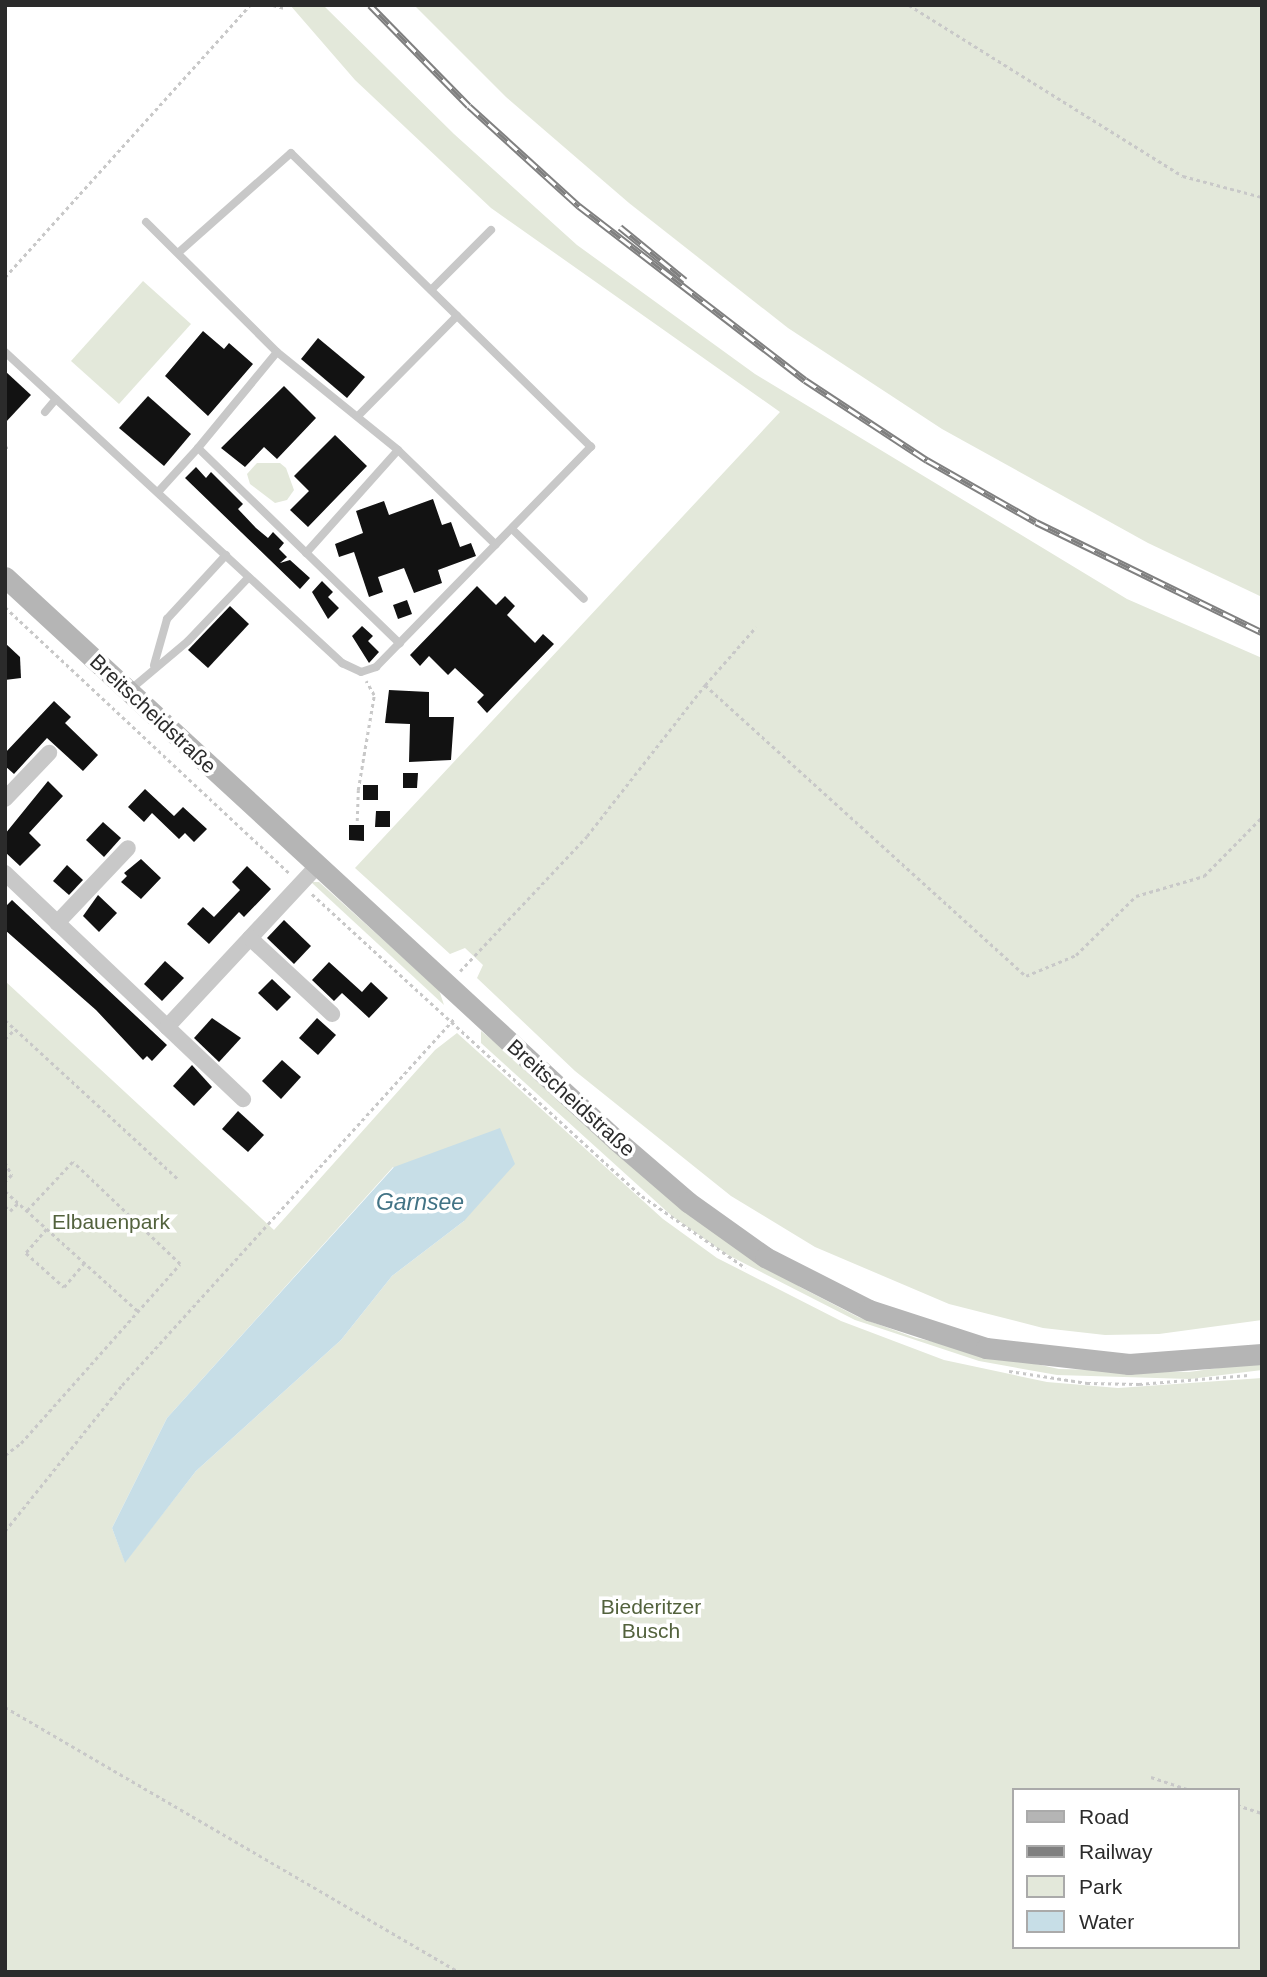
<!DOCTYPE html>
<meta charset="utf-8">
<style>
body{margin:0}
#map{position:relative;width:1267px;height:1977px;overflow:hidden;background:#fff;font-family:Arial,sans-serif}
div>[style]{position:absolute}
.green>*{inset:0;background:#e3e8da}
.water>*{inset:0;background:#c7dee7}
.building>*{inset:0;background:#121212}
.path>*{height:2.5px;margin-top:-1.25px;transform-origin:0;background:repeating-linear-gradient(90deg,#c8c8c8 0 3.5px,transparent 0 7px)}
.lane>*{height:8px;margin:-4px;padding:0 4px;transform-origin:4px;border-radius:4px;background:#c8c8c8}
.street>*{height:16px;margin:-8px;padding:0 8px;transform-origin:8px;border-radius:8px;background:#c8c8c8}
.secondary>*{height:21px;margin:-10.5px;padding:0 10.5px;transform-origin:10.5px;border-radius:10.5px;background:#b5b5b5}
.rail>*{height:7px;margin-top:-3.5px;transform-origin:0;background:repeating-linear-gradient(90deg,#fff 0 13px,#808080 0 26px);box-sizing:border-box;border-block:2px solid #808080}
span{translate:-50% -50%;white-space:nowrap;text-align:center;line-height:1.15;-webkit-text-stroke:7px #fff;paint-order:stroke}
.street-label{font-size:21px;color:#2b2b2b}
.park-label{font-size:21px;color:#53623d}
.water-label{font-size:23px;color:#427385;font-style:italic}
.frame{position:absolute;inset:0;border:7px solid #2b2b2b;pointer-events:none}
.legend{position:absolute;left:1012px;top:1788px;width:228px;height:161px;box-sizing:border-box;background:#fff;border:2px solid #aaa;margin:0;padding:9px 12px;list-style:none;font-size:21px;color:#2b2b2b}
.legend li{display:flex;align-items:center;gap:14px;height:35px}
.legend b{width:35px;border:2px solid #aaa}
</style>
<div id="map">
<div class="green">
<i style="clip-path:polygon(290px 5px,323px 5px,454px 134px,577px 245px,755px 374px,1127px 599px,1262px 658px,1262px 1320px,1159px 1334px,1105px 1335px,1043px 1328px,949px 1304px,815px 1247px,731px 1196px,575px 1071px,477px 978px,483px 965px,465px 948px,450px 954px,355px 868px,780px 412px,491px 208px,355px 80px)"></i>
<i style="clip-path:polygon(414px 5px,1262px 5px,1262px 597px,1148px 543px,942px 429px,788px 328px,629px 203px,506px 97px)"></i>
<i style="clip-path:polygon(143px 281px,191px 324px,119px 404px,71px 361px)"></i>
<i style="clip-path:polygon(257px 463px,280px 463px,286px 468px,294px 490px,287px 500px,275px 503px,250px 484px,247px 474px)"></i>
<i style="clip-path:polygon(311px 882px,319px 882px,439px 990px,444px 1005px)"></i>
<i style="clip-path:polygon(evenodd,5px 981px,274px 1230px,435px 1050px,457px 1033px,663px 1219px,717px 1258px,841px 1321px,944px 1360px,1047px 1382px,1118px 1388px,1262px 1378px,1262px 1972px,5px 1972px,5px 981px,393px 1167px,464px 1221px,392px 1276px,341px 1340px,196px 1471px,125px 1562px,112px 1528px,167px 1418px,393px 1167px,5px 981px,1013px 1790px,1237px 1790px,1237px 1947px,1013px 1947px,1013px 1790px)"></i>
<i style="clip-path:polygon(481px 1031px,800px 1287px,858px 1317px,916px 1338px,1059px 1369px,1189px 1372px,1262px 1362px,1262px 1370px,1190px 1379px,1057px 1375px,979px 1361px,855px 1320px,726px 1254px,673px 1217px,481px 1043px)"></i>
</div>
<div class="water">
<i style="clip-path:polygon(500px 1128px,515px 1164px,464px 1221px,392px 1276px,341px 1340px,196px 1471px,125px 1563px,112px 1528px,167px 1418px,394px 1167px)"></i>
</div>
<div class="building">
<i style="clip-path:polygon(203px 331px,224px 349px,229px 343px,253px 364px,208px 416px,165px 376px)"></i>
<i style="clip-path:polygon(318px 338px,365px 377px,347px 398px,301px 359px)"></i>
<i style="clip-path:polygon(5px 371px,31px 395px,5px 423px)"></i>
<i style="clip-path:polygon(284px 386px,316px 418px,277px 459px,264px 447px,245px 467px,221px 448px)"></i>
<i style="clip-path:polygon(148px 396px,191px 434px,164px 466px,119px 428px)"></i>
<i style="clip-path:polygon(335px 435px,367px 466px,308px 527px,290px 510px,309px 491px,294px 476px)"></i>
<i style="clip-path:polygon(196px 467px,206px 478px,211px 472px,243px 504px,238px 509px,256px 528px,268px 538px,273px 532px,284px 543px,279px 549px,287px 557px,280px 563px,290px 560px,310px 578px,300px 589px,185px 478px)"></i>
<i style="clip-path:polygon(433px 499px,442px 525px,451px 522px,460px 547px,471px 543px,476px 556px,438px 570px,442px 583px,414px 593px,404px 568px,378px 577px,383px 592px,369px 597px,354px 552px,339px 557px,335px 544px,363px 533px,356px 511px,384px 501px,389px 515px)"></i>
<i style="clip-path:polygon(322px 581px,333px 592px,328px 597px,339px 608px,328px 619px,312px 592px)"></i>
<i style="clip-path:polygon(477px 586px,496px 605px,505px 596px,515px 606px,507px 615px,535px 643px,543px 634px,554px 644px,487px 713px,477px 702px,484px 695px,455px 668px,448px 675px,429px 656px,420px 666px,410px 655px)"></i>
<i style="clip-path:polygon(407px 600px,412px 614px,398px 619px,393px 605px)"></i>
<i style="clip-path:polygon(230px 606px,249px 624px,208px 668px,188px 650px)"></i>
<i style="clip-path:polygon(362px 626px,373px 636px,368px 641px,379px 652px,369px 663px,352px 636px)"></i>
<i style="clip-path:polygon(5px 643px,20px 657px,21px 678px,5px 680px)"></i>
<i style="clip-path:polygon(389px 690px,429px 692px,429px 717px,454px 717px,451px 760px,409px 762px,410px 724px,385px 723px)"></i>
<i style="clip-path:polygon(54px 701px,71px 717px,65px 723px,98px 755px,83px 771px,47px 738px,14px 774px,5px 766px,5px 753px)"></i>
<i style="clip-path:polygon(403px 773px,418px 773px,417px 788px,403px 788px)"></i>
<i style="clip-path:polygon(48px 781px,63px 796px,29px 833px,41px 845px,20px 866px,5px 852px,5px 834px)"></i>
<i style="clip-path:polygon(363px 785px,378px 785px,378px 800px,363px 800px)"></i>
<i style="clip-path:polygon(145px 789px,174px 816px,183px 807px,207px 829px,194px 842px,185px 833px,179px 839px,152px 813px,144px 822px,128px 807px)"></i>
<i style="clip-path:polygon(376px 811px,390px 811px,390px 827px,375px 827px)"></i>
<i style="clip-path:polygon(103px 822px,121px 838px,104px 857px,86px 840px)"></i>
<i style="clip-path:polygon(349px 825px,364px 825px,364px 841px,349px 840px)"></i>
<i style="clip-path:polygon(141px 859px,161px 878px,141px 899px,121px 882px,127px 876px,124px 873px)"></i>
<i style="clip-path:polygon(67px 865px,83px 880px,69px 895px,53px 881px)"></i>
<i style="clip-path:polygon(247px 866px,271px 889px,244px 917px,239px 912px,209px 944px,187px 924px,203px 907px,214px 917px,240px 890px,232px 882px)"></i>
<i style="clip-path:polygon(98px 895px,117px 913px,99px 932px,83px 916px)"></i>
<i style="clip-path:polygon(12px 900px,167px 1045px,152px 1061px,147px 1056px,143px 1060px,96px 1010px,5px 930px,5px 907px)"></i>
<i style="clip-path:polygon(284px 920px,311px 946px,294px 964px,267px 938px)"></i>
<i style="clip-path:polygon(165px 961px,184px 978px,162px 1001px,144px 984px)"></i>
<i style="clip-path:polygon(329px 962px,362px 992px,371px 982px,388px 998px,369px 1018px,342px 993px,334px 1001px,312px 980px)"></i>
<i style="clip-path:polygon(272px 979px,291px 997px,277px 1011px,258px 993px)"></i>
<i style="clip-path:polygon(212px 1018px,241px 1038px,219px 1062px,194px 1038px)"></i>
<i style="clip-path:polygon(317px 1018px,336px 1035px,318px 1055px,299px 1038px)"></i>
<i style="clip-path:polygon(282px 1060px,301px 1077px,281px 1099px,262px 1081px)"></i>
<i style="clip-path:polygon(192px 1065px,212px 1087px,194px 1106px,173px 1086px)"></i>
<i style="clip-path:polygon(238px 1111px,264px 1135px,248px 1152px,222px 1129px)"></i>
</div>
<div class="path">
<i style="left:273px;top:5px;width:11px;rotate:15deg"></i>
<i style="left:909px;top:5px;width:323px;rotate:32deg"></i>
<i style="left:1183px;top:176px;width:82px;rotate:14.9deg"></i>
<i style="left:296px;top:6px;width:1px;rotate:-90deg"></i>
<i style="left:5px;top:277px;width:366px;rotate:-48deg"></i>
<i style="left:5px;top:446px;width:6px;rotate:39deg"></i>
<i style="left:5px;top:607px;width:389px;rotate:43.1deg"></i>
<i style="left:705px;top:685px;width:433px;rotate:42.2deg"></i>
<i style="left:1026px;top:976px;width:54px;rotate:-22.8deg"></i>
<i style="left:1076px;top:955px;width:84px;rotate:-44.5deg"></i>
<i style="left:1136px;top:896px;width:71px;rotate:-16.4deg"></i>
<i style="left:1204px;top:876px;width:83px;rotate:-45.5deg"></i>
<i style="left:357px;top:821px;width:31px;rotate:-88deg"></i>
<i style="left:358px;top:790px;width:96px;rotate:-80.4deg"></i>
<i style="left:374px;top:695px;width:16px;rotate:-120deg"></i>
<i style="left:312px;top:894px;width:447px;rotate:42.5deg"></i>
<i style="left:642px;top:1196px;width:126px;rotate:34.7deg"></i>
<i style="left:460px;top:971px;width:185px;rotate:-46.7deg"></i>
<i style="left:587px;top:836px;width:192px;rotate:-52deg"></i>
<i style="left:705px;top:685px;width:77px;rotate:-48.7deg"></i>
<i style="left:5px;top:1020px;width:13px;rotate:42deg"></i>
<i style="left:5px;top:1039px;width:14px;rotate:-45deg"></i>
<i style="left:15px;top:1029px;width:223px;rotate:42.6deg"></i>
<i style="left:5px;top:1162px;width:15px;rotate:62deg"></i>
<i style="left:12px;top:1175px;width:10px;rotate:135deg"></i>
<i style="left:5px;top:1191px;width:179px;rotate:42.1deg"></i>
<i style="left:5px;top:1206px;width:7px;rotate:45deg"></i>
<i style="left:10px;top:1211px;width:11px;rotate:-45deg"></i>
<i style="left:47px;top:1229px;width:32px;rotate:131deg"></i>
<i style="left:26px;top:1253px;width:51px;rotate:41.8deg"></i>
<i style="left:64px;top:1287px;width:33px;rotate:-50deg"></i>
<i style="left:1009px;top:1371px;width:79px;rotate:8.7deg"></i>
<i style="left:1087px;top:1383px;width:52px;rotate:1.1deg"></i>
<i style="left:1139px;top:1384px;width:110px;rotate:-4.7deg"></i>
<i style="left:5px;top:1455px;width:20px;rotate:-37deg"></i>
<i style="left:21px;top:1443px;width:239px;rotate:-48.4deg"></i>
<i style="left:180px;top:1264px;width:148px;rotate:-136.4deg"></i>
<i style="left:73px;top:1162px;width:67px;rotate:133.2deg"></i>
<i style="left:5px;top:1531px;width:187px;rotate:-51.3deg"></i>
<i style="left:122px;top:1385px;width:496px;rotate:-47.8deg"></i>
<i style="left:5px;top:1707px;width:526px;rotate:30.27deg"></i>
<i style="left:1151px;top:1777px;width:41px;rotate:18.4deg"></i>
<i style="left:1237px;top:1805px;width:26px;rotate:18deg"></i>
</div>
<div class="lane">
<i style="left:146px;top:222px;width:185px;rotate:44.8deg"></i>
<i style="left:431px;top:290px;width:85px;rotate:-45deg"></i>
<i style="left:5px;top:352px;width:459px;rotate:42.7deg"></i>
<i style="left:342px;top:663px;width:21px;rotate:25deg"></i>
<i style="left:361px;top:672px;width:16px;rotate:-18deg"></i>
<i style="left:376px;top:667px;width:308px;rotate:-45.7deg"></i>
<i style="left:591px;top:447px;width:420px;rotate:-135.6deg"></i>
<i style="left:291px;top:153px;width:149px;rotate:138.5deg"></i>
<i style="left:45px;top:412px;width:17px;rotate:-50deg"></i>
<i style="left:358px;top:416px;width:141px;rotate:-45.3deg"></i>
<i style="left:198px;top:448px;width:124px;rotate:-50.5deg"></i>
<i style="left:277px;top:352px;width:156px;rotate:39deg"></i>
<i style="left:398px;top:450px;width:136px;rotate:44.1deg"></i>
<i style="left:158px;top:492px;width:59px;rotate:-47.7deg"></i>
<i style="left:198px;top:448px;width:281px;rotate:44.1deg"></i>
<i style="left:512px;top:529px;width:100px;rotate:44.2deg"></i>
<i style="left:306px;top:553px;width:138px;rotate:-48.2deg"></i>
<i style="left:154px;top:665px;width:48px;rotate:-74.2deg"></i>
<i style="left:167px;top:619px;width:87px;rotate:-47.3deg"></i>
<i style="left:131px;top:689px;width:75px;rotate:-40.1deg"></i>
<i style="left:188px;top:641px;width:88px;rotate:-46.4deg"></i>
</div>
<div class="street">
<i style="left:5px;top:799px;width:64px;rotate:-46.3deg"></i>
<i style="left:5px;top:873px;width:224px;rotate:43.5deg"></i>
<i style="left:167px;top:1027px;width:220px;rotate:-47deg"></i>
<i style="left:57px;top:923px;width:103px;rotate:-46.6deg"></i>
<i style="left:250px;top:938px;width:112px;rotate:42.8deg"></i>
<i style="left:167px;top:1027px;width:105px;rotate:43.5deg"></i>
</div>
<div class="secondary">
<i style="left:5px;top:577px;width:831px;rotate:42.66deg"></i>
<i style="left:616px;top:1140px;width:95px;rotate:40.7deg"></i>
<i style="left:688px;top:1202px;width:95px;rotate:35.5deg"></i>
<i style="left:765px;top:1257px;width:117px;rotate:27deg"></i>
<i style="left:869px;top:1310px;width:123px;rotate:18deg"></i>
<i style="left:986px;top:1348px;width:144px;rotate:6.4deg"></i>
<i style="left:1129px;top:1364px;width:133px;rotate:-4.3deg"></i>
</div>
<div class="rail">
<i style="left:370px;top:5px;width:141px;rotate:45.6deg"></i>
<i style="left:469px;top:106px;width:149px;rotate:42.3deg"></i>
<i style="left:579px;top:206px;width:285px;rotate:37.6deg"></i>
<i style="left:805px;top:380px;width:146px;rotate:33.3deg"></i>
<i style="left:927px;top:460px;width:125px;rotate:29.6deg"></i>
<i style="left:1036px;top:522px;width:251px;rotate:26deg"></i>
<i style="left:620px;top:227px;width:84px;rotate:39.2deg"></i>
</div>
<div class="street-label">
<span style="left:153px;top:714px;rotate:43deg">Breitscheidstraße</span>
<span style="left:571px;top:1098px;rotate:42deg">Breitscheidstraße</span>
</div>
<div class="park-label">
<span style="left:111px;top:1222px">Elbauenpark</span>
<span style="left:651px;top:1619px">Biederitzer<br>Busch</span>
</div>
<div class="water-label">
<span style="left:420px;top:1202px">Garnsee</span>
</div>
<div class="frame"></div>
<ul class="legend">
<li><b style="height:9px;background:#b5b5b5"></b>Road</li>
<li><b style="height:9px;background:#808080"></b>Railway</li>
<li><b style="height:19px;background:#e3e8da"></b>Park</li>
<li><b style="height:19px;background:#c7dee7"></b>Water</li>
</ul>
</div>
